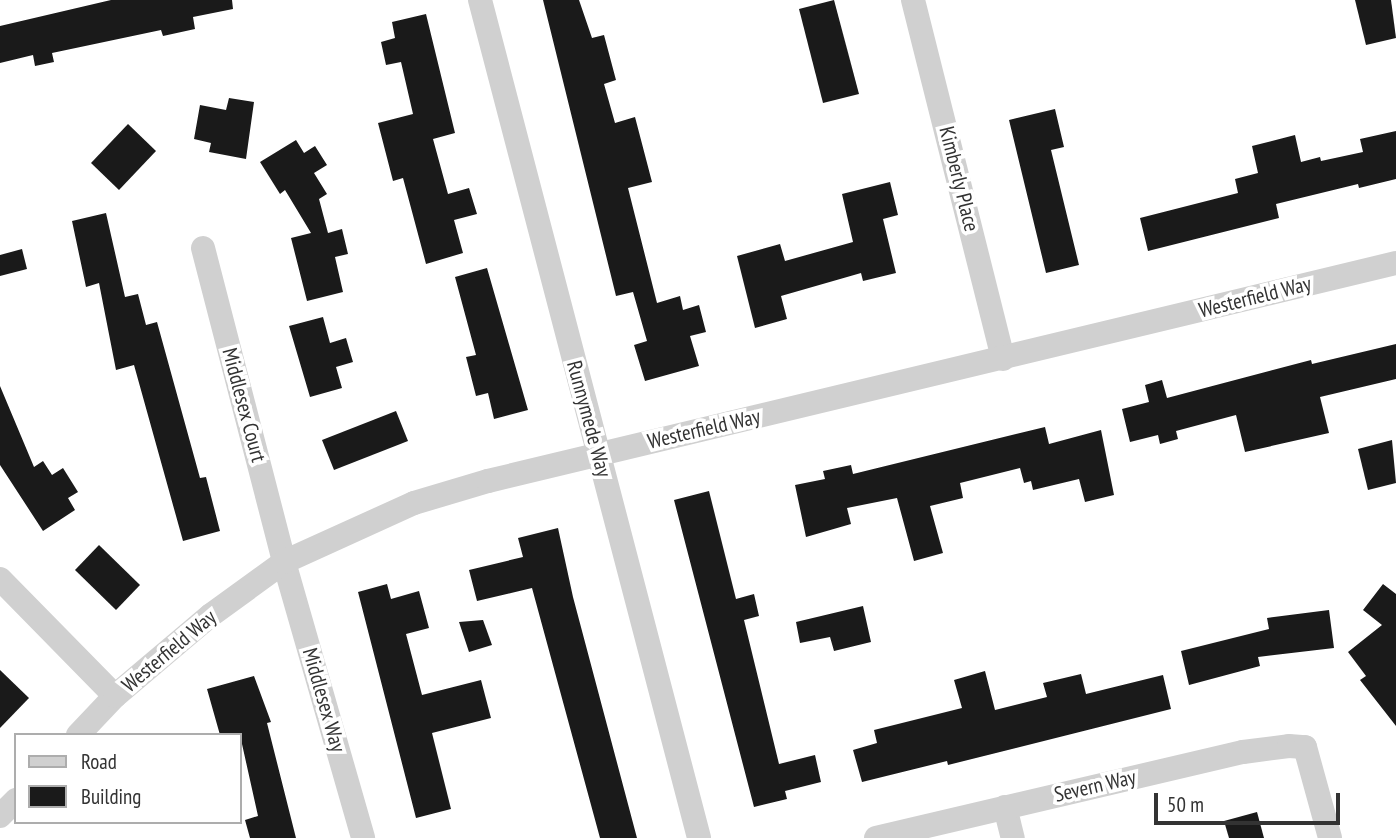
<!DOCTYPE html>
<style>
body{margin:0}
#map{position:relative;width:1396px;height:838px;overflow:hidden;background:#fff;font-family:"PT Sans Narrow",sans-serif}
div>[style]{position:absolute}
.building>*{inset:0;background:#1a1a1a}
.minor>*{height:24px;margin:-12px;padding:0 12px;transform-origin:12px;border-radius:12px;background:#d0d0d0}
span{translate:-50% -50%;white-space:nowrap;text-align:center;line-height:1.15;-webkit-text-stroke:7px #fff;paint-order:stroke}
.street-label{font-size:21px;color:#333}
.legend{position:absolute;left:14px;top:733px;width:228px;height:91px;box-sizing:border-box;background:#fff;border:2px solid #adadad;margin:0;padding:9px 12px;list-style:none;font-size:21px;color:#333}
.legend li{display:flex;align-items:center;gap:14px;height:35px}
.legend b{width:35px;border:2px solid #adadad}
.scale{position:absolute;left:1154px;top:793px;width:186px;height:32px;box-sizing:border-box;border:4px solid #333;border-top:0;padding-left:9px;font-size:21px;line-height:24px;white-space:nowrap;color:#333;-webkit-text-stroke:5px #fff;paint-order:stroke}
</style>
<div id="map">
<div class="building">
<i style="clip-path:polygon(111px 0,232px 0,233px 9px,193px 17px,195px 29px,163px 36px,161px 30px,52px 53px,54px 62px,35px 66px,33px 55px,0 63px,0 26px)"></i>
<i style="clip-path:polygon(543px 0,579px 0,592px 38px,604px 35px,616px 80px,604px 84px,615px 123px,635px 117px,652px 182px,628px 188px,657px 303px,680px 296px,683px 310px,699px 305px,706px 332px,690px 336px,699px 366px,645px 381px,634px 345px,647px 341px,633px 292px,616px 296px)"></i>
<i style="clip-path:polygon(834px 0,859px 94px,823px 103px,799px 9px)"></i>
<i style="clip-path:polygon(1355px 0,1391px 0,1396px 38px,1366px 45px)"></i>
<i style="clip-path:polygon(426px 14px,455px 133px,433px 139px,448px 194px,469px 188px,477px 214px,454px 220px,463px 253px,426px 264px,403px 178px,393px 181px,378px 123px,413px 114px,401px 62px,386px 65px,381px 42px,395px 38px,392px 22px)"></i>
<i style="clip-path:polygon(229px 98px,254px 102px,246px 159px,209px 152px,211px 143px,194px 139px,200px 105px,226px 110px)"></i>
<i style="clip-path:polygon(1055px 109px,1064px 147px,1051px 150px,1079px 265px,1046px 273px,1009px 120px)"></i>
<i style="clip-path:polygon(128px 124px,156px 151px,119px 190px,91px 163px)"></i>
<i style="clip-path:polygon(1396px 131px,1396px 179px,1359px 188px,1358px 184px,1276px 204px,1279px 218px,1148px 251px,1140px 218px,1238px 193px,1235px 179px,1258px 173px,1252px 146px,1295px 135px,1301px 162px,1320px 157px,1321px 161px,1363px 152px,1360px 139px)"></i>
<i style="clip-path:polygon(296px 140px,304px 153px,315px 146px,327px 165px,314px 173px,327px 194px,319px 199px,328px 233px,342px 229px,348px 254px,335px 257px,343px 292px,307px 301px,291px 238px,311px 233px,285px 190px,280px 194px,260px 162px)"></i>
<i style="clip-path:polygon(890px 182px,898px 215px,883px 219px,896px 273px,863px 281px,861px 273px,781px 296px,787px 319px,755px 328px,737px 256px,780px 244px,785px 261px,853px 242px,842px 194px)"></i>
<i style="clip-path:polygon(106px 213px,125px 297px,138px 294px,146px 325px,157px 322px,200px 478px,206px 477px,220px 531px,183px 541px,134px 365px,116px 370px,99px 283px,86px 287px,72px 221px)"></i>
<i style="clip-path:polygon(22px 249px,27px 269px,0 276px,0 255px)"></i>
<i style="clip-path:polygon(487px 268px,528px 410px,494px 419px,488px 393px,476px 396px,466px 357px,476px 355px,455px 277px)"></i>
<i style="clip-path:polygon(323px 317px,330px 343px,346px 338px,353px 362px,336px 367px,342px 388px,310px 397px,289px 326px)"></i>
<i style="clip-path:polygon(1396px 344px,1396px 379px,1320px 397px,1329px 433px,1245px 452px,1236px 415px,1176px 431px,1178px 439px,1160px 444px,1158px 435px,1130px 442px,1122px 409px,1149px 402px,1145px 385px,1162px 380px,1167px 398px,1311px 360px,1312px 364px)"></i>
<i style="clip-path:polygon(0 386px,34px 467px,43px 461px,52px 475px,63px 468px,78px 492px,68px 498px,75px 510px,43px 531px,0 465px)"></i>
<i style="clip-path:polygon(396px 411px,408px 441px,334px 470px,322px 440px)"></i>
<i style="clip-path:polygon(1045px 427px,1049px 444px,1101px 430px,1114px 495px,1085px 502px,1079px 479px,1033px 490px,1031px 481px,1024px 483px,1020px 468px,960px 483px,963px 498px,930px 506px,943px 553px,914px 561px,897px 498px,847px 508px,851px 524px,806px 537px,795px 485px,825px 479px,823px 471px,851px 465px,853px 474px)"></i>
<i style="clip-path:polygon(1392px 440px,1396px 483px,1368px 490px,1358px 449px)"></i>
<i style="clip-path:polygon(709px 491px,736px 599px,754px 594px,759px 616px,744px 620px,779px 764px,815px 755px,821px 782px,785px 791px,787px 799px,754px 807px,674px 500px)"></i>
<i style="clip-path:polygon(558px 528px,573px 597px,637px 838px,600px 838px,532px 588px,477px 601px,469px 570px,523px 557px,518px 538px)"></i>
<i style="clip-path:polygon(99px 545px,140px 585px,116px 610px,75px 570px)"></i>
<i style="clip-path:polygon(387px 584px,391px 599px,419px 591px,429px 628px,406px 634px,422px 695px,481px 680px,491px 718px,432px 733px,451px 809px,416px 818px,358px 592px)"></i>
<i style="clip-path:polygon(1383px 584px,1396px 594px,1396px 726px,1360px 680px,1366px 676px,1348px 652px,1382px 625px,1363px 610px)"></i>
<i style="clip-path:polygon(863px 606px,871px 642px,834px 651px,830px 637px,800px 643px,796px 622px)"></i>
<i style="clip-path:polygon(1329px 610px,1334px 648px,1258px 657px,1260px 666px,1189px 685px,1181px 651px,1269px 629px,1267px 618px)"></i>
<i style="clip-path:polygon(483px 620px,492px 645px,469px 652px,459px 622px)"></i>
<i style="clip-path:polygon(0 670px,29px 698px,0 728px)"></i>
<i style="clip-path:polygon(985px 671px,995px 710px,1047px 697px,1043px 683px,1081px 674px,1086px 694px,1163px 675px,1171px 709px,948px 765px,947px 761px,862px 782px,853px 750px,877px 743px,874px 730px,962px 708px,954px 680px)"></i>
<i style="clip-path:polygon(254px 676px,271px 722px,267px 723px,296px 838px,250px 838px,245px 820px,258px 816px,240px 735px,220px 735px,207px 689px)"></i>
<i style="clip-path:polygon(1257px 812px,1264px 838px,1229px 838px,1224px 821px)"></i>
</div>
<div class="minor">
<i style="left:480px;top:0;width:866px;rotate:75.35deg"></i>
<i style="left:913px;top:0;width:370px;rotate:75.9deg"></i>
<i style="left:203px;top:248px;width:324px;rotate:75.5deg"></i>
<i style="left:284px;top:562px;width:287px;rotate:74deg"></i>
<i style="left:0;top:579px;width:164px;rotate:45.5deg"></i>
<i style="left:78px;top:735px;width:54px;rotate:-46.5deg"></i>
<i style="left:115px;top:696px;width:126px;rotate:-40.2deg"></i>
<i style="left:211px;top:615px;width:90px;rotate:-36deg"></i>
<i style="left:284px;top:562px;width:143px;rotate:-24.4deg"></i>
<i style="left:414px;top:503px;width:77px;rotate:-16.6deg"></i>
<i style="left:488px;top:481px;width:934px;rotate:-13.5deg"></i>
<i style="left:1005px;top:807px;width:32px;rotate:76deg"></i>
<i style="left:0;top:816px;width:23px;rotate:-45deg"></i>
<i style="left:876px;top:838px;width:377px;rotate:-13.2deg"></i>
<i style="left:1243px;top:752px;width:46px;rotate:-7.4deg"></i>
<i style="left:1289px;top:746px;width:16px;rotate:4deg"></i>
<i style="left:1305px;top:747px;width:94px;rotate:74.6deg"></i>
</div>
<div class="street-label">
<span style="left:959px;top:179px;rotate:76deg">Kimberly Place</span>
<span style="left:1255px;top:297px;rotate:-14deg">Westerfield Way</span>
<span style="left:244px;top:405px;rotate:75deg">Middlesex Court</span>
<span style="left:589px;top:419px;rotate:75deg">Runnymede Way</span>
<span style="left:704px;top:429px;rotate:-13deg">Westerfield Way</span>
<span style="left:169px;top:651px;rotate:-40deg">Westerfield Way</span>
<span style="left:324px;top:700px;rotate:74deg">Middlesex Way</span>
<span style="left:1095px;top:786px;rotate:-13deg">Severn Way</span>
</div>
<ul class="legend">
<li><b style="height:9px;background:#d0d0d0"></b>Road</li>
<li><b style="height:19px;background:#1a1a1a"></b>Building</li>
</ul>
<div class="scale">50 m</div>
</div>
